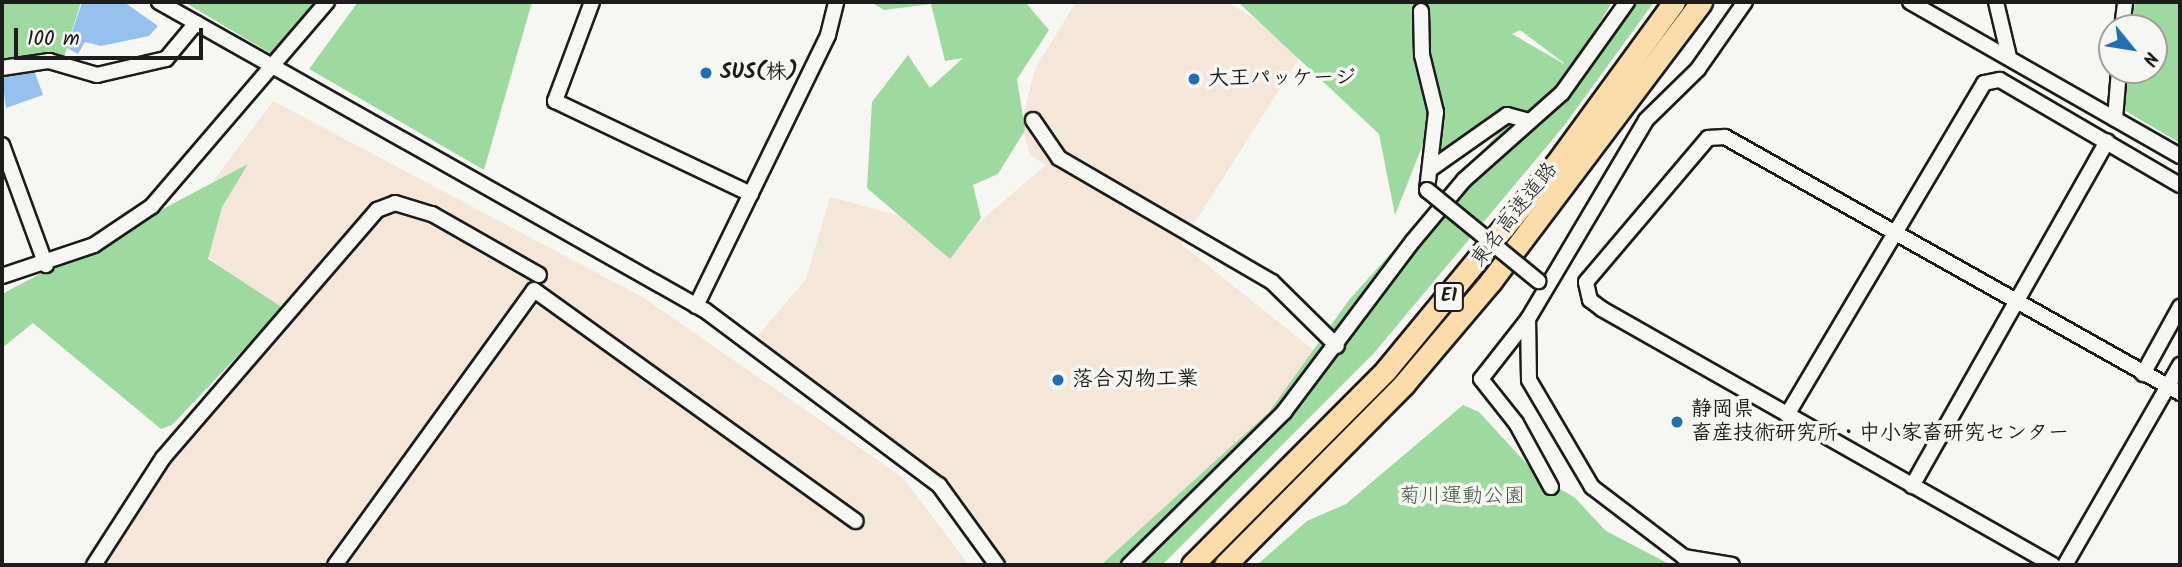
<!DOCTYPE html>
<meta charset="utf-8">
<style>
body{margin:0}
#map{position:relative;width:2182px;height:567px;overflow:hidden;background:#f6f6f2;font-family:Kalam,"Klee One",sans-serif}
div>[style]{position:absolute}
.built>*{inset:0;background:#f4e6d9}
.green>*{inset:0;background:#9ed9a0}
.water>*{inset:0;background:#96c1ef}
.roads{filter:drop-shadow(2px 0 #1c1c1c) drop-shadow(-2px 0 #1c1c1c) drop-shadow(0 2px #1c1c1c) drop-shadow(0 -2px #1c1c1c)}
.minor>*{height:14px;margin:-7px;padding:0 7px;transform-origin:7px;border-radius:7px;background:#f6f6f2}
.highway>*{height:21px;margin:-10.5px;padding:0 10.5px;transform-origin:10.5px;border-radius:10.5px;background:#fddcac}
.bridges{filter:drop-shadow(2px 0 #1c1c1c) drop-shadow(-2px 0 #1c1c1c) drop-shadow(0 2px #1c1c1c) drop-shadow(0 -2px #1c1c1c)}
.minor-bridge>*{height:14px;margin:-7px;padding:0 7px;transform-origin:7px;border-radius:7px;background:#f6f6f2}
.dots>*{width:19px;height:19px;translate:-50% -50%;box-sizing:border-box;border:4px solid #f6f6f2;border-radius:50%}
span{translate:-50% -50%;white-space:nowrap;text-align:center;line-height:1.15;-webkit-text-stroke:7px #f6f6f2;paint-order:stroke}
.shield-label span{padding:2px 5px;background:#f6f6f2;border:2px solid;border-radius:5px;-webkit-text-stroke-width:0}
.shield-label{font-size:19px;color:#1c1c1c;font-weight:700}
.poi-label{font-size:21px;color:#1c1c1c;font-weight:700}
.left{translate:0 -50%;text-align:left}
.street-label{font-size:21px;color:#1c1c1c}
.park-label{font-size:21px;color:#435544}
.frame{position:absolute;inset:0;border:4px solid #1c1c1c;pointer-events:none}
.north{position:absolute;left:2098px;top:14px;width:70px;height:70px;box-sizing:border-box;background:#f6f6f2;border:2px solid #9f9f9c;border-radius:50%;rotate:120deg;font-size:19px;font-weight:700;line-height:28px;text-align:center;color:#1c1c1c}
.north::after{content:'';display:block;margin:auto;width:24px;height:32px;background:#1f6fb2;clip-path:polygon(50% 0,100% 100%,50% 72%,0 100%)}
.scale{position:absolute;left:14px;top:28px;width:189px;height:32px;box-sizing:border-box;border:4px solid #1c1c1c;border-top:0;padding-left:9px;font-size:21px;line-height:24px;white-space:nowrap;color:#1c1c1c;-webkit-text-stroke:5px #f6f6f2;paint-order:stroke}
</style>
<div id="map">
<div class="built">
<i style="clip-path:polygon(1076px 2px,1227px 2px,1305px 49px,1181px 244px,1321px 356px,1267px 424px,1120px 565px,1006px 565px,944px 482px,756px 338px,806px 279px,830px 197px,909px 218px,953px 245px,1046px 165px,1030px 155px,1021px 124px,1035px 69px)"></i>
<i style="clip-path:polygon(273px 101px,644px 298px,902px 477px,969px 565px,81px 565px,172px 430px,275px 322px,179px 227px)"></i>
</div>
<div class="green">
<i style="clip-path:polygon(2px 2px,81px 2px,64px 57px,2px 65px)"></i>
<i style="clip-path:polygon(184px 2px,315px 2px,275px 56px)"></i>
<i style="clip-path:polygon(358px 2px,532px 2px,484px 170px,309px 69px)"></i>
<i style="clip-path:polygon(871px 2px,1059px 2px,1027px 4px,1049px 30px,1017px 79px,1025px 130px,998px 174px,973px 185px,981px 218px,950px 259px,867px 188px,872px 102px,908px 55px,930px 88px,963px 58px,945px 61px,931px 4px,884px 10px)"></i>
<i style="clip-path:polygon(evenodd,1238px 2px,1612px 2px,1572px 69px,1534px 107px,1544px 101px,1607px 33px,1614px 2px,1654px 2px,1563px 127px,1374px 353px,1162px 565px,1101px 565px,1269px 412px,1349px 300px,1504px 127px,1528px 111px,1507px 115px,1442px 163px,1435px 114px,1395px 215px,1379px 134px,1238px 2px,1520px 30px,1564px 63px,1564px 64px,1512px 34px,1520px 30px)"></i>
<i style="clip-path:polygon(2135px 2px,2180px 2px,2180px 143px,2122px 109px,2127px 70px,2154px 70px,2154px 28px,2132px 28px)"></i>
<i style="clip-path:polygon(248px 164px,222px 207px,208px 259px,283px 308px,172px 425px,161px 429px,33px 323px,2px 348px,2px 294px)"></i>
<i style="clip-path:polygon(1463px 405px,1479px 412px,1539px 477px,1574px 497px,1606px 531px,1671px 565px,1257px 565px,1307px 521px,1346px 504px)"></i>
</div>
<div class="water">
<i style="clip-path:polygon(82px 2px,124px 2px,158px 26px,149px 36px,101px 46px,85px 42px,78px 54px,67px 48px)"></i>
<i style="clip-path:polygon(33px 67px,43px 95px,6px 108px,2px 76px)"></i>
</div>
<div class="roads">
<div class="minor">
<i style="left:159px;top:2px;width:628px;rotate:29.46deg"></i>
<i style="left:706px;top:311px;width:291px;rotate:36.8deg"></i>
<i style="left:939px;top:485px;width:99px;rotate:54.1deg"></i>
<i style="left:592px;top:2px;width:106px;rotate:110.5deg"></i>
<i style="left:555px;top:101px;width:217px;rotate:25.4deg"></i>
<i style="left:1910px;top:2px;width:311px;rotate:29.7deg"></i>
<i style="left:1996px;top:2px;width:57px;rotate:76.7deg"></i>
<i style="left:1421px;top:11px;width:44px;rotate:88.7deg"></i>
<i style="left:1422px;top:55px;width:59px;rotate:76.2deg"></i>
<i style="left:1436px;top:112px;width:79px;rotate:96.6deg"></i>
<i style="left:2122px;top:28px;width:26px;rotate:-83deg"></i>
<i style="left:2px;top:68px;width:48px;rotate:-8.5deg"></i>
<i style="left:49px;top:61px;width:50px;rotate:16.3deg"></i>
<i style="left:97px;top:75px;width:71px;rotate:-13.1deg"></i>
<i style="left:166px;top:59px;width:47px;rotate:-50.2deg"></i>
<i style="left:2115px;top:119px;width:49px;rotate:-85.3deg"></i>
<i style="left:1033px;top:120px;width:46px;rotate:55.6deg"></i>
<i style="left:1059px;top:158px;width:246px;rotate:30.2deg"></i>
<i style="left:1272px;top:282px;width:91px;rotate:44.6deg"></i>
<i style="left:2px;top:145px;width:128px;rotate:69.9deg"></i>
<i style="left:1432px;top:168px;width:92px;rotate:-35.2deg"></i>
<i style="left:1507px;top:115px;width:23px;rotate:15deg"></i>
<i style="left:2px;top:276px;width:97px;rotate:-18.6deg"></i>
<i style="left:94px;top:245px;width:70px;rotate:-33.9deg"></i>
<i style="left:152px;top:206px;width:269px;rotate:-49.4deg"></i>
<i style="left:696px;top:306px;width:301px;rotate:-64deg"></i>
<i style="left:828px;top:35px;width:34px;rotate:-76deg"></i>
<i style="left:1528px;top:319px;width:76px;rotate:128.1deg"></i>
<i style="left:1481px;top:379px;width:56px;rotate:51.5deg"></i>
<i style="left:1516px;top:423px;width:73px;rotate:61.3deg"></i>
<i style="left:2143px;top:374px;width:77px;rotate:-61.1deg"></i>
<i style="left:1787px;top:415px;width:386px;rotate:-59.3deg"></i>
<i style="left:1984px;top:83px;width:16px;rotate:-11deg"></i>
<i style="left:2000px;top:80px;width:208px;rotate:30.3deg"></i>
<i style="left:1912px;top:486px;width:396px;rotate:-60.5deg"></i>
<i style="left:94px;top:565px;width:127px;rotate:-57.2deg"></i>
<i style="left:163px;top:458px;width:328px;rotate:-49.2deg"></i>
<i style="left:377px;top:210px;width:19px;rotate:-21deg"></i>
<i style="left:395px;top:203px;width:39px;rotate:17deg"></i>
<i style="left:432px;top:214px;width:123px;rotate:29.7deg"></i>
<i style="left:335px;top:565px;width:339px;rotate:-54.1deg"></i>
<i style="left:534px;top:290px;width:396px;rotate:35.7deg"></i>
<i style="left:1129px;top:565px;width:218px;rotate:-44.6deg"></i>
<i style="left:1284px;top:412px;width:214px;rotate:-53deg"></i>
<i style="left:1413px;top:241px;width:80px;rotate:-50.1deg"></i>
<i style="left:1464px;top:180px;width:131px;rotate:-41.6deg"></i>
<i style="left:1562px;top:93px;width:112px;rotate:-54.5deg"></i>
<i style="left:1732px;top:565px;width:49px;rotate:-170.5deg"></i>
<i style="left:1684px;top:557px;width:116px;rotate:-142.7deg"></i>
<i style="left:1592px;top:487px;width:124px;rotate:-120.5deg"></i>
<i style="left:1529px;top:380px;width:61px;rotate:-90.9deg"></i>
<i style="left:1528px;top:319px;width:231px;rotate:-59.3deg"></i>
<i style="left:1646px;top:120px;width:73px;rotate:-44.4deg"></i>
<i style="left:1698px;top:69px;width:82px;rotate:-55deg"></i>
<i style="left:2053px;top:565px;width:519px;rotate:-150.42deg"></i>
<i style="left:1602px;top:309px;width:15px;rotate:-143deg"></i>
<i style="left:1590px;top:300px;width:18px;rotate:-103deg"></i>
<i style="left:1586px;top:282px;width:189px;rotate:-49.7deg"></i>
<i style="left:1708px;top:138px;width:17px;rotate:-3deg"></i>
<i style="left:1725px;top:137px;width:522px;rotate:29.36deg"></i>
<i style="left:2065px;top:565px;width:231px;rotate:-60.1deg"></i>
</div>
<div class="highway">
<i style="left:1192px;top:565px;width:275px;rotate:-45.1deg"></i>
<i style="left:1386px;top:370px;width:267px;rotate:-50.5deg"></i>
<i style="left:1556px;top:164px;width:200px;rotate:-53.9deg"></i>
<i style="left:1225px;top:565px;width:255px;rotate:-45.3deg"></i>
<i style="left:1404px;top:384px;width:135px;rotate:-49.8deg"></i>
<i style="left:1491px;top:281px;width:349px;rotate:-53deg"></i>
</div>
</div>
<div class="bridges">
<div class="minor-bridge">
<i style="left:1427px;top:190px;width:144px;rotate:39.3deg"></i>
</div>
</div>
<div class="dots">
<i style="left:706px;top:73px;background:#1f6fb2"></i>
<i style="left:1194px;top:79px;background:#1f6fb2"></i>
<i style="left:1058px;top:380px;background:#1f6fb2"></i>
<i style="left:1677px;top:422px;background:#1f6fb2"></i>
</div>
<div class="shield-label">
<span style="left:1449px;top:297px">E1</span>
</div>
<div class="poi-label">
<span class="left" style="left:720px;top:73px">SUS(株)</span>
<span class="left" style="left:1208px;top:79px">大王パッケージ</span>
<span class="left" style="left:1072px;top:380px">落合刃物工業</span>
<span class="left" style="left:1691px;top:422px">静岡県<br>畜産技術研究所・中小家畜研究センター</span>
</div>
<div class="street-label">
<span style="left:1515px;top:215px;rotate:-52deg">東名高速道路</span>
</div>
<div class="park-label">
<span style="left:1462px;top:497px">菊川運動公園</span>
</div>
<div class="frame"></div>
<div class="north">N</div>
<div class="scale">100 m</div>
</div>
